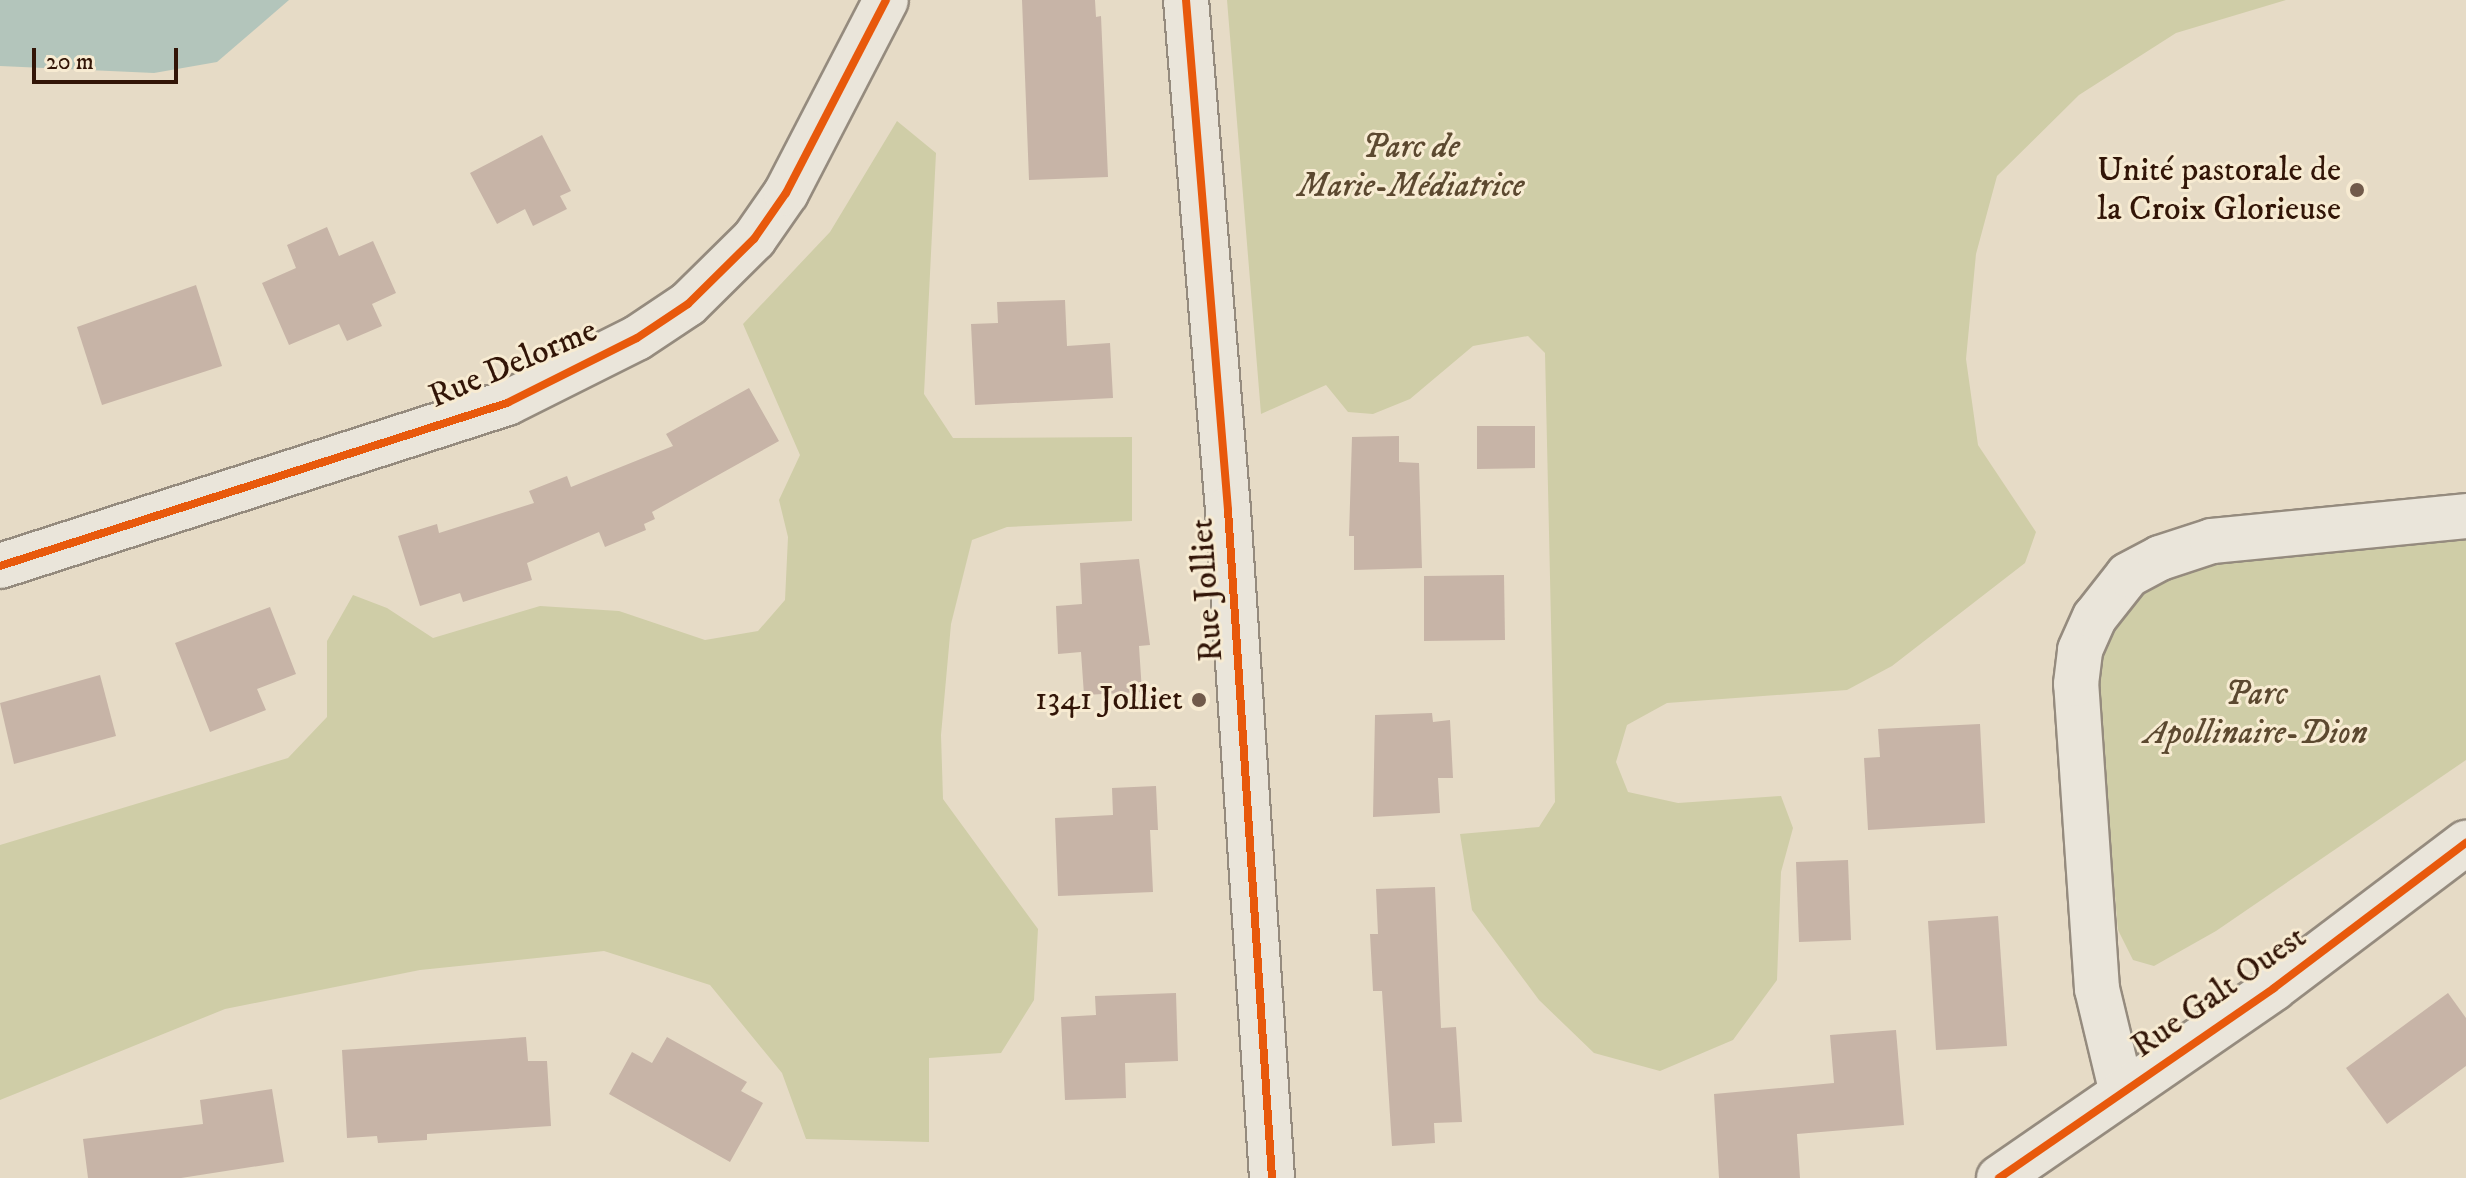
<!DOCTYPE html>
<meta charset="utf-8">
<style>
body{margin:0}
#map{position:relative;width:2466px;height:1178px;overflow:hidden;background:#e6dbc6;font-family:"IM FELL DW Pica",serif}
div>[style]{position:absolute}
.green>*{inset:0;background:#cfcda7}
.water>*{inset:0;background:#b3c5bb}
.building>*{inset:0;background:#c7b4a7}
.roads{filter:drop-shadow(2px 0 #958b7e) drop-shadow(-2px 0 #958b7e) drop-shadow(0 2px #958b7e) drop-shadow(0 -2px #958b7e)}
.minor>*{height:44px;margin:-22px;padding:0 22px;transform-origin:22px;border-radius:22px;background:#eae5da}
.tertiary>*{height:44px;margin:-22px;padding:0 22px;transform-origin:22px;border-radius:22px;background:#eae5da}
.cycleway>*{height:8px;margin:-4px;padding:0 4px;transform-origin:4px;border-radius:4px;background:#e8590c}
.dots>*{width:22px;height:22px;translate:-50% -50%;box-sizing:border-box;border:4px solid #f7ebd2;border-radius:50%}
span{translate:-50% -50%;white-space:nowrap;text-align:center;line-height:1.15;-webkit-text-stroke:6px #f7ebd2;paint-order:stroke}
.park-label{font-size:34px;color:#5c4930;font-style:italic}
.poi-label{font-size:34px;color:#321507}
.right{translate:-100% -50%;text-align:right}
.street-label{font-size:34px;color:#321507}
.scale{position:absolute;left:32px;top:48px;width:146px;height:36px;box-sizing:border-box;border:4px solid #321507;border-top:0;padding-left:10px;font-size:24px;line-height:28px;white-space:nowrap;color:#321507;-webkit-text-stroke:6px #f7ebd2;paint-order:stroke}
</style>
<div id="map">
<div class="green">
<i style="clip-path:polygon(1227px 0,2286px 0,2176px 33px,2079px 95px,1997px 176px,1976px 254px,1966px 359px,1978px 445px,2036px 532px,2025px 563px,1892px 666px,1847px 690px,1667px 703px,1627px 725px,1616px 762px,1628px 792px,1678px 803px,1781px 796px,1793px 828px,1781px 872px,1777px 980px,1733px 1040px,1660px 1071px,1594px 1053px,1539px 1000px,1472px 910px,1460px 834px,1539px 827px,1555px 802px,1545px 353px,1528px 336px,1473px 346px,1410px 399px,1373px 414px,1348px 412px,1326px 385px,1261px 414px)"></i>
<i style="clip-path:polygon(897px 121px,936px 153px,924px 394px,953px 438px,1132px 437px,1132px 521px,1007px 527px,972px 540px,951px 624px,941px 735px,943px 799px,1038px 929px,1034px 1000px,1001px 1053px,929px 1058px,929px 1142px,806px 1139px,782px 1073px,710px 985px,604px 951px,420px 970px,225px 1009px,0 1100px,0 845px,288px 758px,327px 717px,327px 641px,353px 595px,387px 608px,433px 638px,540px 606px,619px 611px,705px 640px,758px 631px,785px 600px,788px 537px,779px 500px,800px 455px,743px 324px,830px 232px)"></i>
<i style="clip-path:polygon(2466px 538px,2466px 760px,2216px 931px,2154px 966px,2133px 960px,2118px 930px,2097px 687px,2109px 631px,2145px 587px,2189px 564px)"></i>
</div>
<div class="water">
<i style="clip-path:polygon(0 0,289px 0,217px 62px,154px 73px,0 66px)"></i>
</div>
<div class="building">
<i style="clip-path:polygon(1022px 0,1095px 0,1096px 17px,1101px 16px,1108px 177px,1029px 180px)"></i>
<i style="clip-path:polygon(542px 135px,571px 191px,560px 196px,567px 209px,533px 226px,525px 209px,497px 224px,470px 173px)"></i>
<i style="clip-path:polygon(327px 227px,339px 256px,373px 241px,396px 293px,372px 304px,382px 326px,347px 341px,339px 324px,289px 345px,262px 283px,296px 268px,287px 245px)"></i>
<i style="clip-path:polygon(196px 285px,222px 366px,102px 405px,77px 327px)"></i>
<i style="clip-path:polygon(1065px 300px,1067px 346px,1110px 343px,1113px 398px,975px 405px,971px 324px,998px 323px,997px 302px)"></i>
<i style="clip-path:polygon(749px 388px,779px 441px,652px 512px,655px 519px,644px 524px,646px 530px,605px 547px,599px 532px,527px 563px,532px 580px,463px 602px,460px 593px,420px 606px,398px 536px,437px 524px,439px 533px,534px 503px,529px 491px,567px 476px,571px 487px,673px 446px,666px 434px)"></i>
<i style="clip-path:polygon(1477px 426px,1535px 426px,1535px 468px,1477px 469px)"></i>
<i style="clip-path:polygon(1399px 436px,1399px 462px,1419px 463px,1422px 568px,1354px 570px,1354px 536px,1349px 536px,1352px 437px)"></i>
<i style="clip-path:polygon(1139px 559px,1150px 645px,1139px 646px,1142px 692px,1084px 695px,1081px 652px,1058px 654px,1056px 606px,1082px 604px,1080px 563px)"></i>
<i style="clip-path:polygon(1504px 575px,1505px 640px,1424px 641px,1424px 576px)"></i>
<i style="clip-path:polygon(270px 607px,296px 674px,257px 689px,266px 710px,210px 732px,175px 643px)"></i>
<i style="clip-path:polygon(100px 675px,116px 736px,14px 764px,0 703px)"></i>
<i style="clip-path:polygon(1432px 713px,1433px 722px,1450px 720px,1453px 778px,1438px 778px,1440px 813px,1373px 817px,1375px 715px)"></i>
<i style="clip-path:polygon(1980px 724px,1985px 823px,1868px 830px,1864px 758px,1880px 757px,1878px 729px)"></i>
<i style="clip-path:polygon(1156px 786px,1158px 830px,1150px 830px,1153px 892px,1058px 896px,1055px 818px,1113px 815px,1112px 788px)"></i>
<i style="clip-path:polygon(1848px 860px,1851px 940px,1799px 942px,1796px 862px)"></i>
<i style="clip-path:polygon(1435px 887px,1441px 1028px,1456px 1027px,1462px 1122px,1434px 1123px,1435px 1143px,1392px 1146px,1382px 991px,1373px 991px,1370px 934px,1378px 934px,1376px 889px)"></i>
<i style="clip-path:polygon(1998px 916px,2007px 1046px,1936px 1050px,1928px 921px)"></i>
<i style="clip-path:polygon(1176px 993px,1178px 1061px,1125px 1063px,1126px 1098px,1065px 1100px,1061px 1017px,1096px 1015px,1095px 996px)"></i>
<i style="clip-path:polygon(2448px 993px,2466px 1018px,2466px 1066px,2387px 1124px,2346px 1068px)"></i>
<i style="clip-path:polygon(1896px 1030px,1904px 1125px,1797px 1134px,1800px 1178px,1719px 1178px,1714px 1094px,1834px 1083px,1830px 1035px)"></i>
<i style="clip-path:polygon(526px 1037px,528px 1061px,547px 1061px,551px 1126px,427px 1134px,427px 1140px,378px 1143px,377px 1136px,347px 1138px,342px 1050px)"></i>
<i style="clip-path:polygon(667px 1037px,747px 1082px,741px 1091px,763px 1103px,730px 1162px,609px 1094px,632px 1052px,652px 1063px)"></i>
<i style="clip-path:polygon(272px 1089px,284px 1162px,181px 1178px,88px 1178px,83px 1139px,203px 1124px,200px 1100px)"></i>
</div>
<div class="roads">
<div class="minor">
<i style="left:1186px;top:0;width:512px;rotate:85.29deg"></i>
<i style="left:1228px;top:510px;width:669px;rotate:86.23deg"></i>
<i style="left:0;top:566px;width:533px;rotate:-17.82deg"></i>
<i style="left:507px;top:403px;width:145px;rotate:-26.6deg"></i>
<i style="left:637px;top:338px;width:61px;rotate:-33.7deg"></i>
<i style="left:688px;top:304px;width:93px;rotate:-44.6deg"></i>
<i style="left:754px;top:239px;width:56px;rotate:-55.2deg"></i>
<i style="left:786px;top:193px;width:217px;rotate:-62.6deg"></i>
<i style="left:2122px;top:1093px;width:107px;rotate:-103.5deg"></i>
<i style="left:2097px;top:989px;width:306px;rotate:-93.9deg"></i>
<i style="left:2076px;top:684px;width:34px;rotate:-83deg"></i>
<i style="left:2080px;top:650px;width:36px;rotate:-66deg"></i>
<i style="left:2095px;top:617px;width:53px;rotate:-51.8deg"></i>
<i style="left:2128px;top:575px;width:36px;rotate:-28deg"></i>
<i style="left:2160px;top:558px;width:55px;rotate:-18.1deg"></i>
<i style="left:2212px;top:541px;width:255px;rotate:-5.6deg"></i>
</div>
<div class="tertiary">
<i style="left:1999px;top:1178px;width:334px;rotate:-34.6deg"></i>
<i style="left:2274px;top:988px;width:241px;rotate:-37.1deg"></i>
</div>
</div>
<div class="cycleway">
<i style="left:1186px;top:0;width:512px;rotate:85.29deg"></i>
<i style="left:1228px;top:510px;width:669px;rotate:86.23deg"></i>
<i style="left:0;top:566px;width:533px;rotate:-17.82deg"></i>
<i style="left:507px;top:403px;width:145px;rotate:-26.6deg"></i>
<i style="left:637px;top:338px;width:61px;rotate:-33.7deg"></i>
<i style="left:688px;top:304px;width:93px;rotate:-44.6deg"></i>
<i style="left:754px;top:239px;width:56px;rotate:-55.2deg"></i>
<i style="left:786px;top:193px;width:217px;rotate:-62.6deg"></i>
<i style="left:1999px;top:1178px;width:334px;rotate:-34.6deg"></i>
<i style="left:2274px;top:988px;width:241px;rotate:-37.1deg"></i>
</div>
<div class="dots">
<i style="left:2357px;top:190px;background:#715a4a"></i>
<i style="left:1199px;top:700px;background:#715a4a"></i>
</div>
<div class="park-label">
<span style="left:1411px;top:167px">Parc de<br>Marie-Médiatrice</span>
<span style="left:2256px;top:714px">Parc<br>Apollinaire-Dion</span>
</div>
<div class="poi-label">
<span class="right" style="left:2341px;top:190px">Unité pastorale de<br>la Croix Glorieuse</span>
<span class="right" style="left:1183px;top:700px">1341 Jolliet</span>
</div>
<div class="street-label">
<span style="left:513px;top:364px;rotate:-23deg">Rue Delorme</span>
<span style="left:1207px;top:590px;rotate:-94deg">Rue Jolliet</span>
<span style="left:2219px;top:992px;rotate:-35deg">Rue Galt Ouest</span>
</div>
<div class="scale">20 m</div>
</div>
